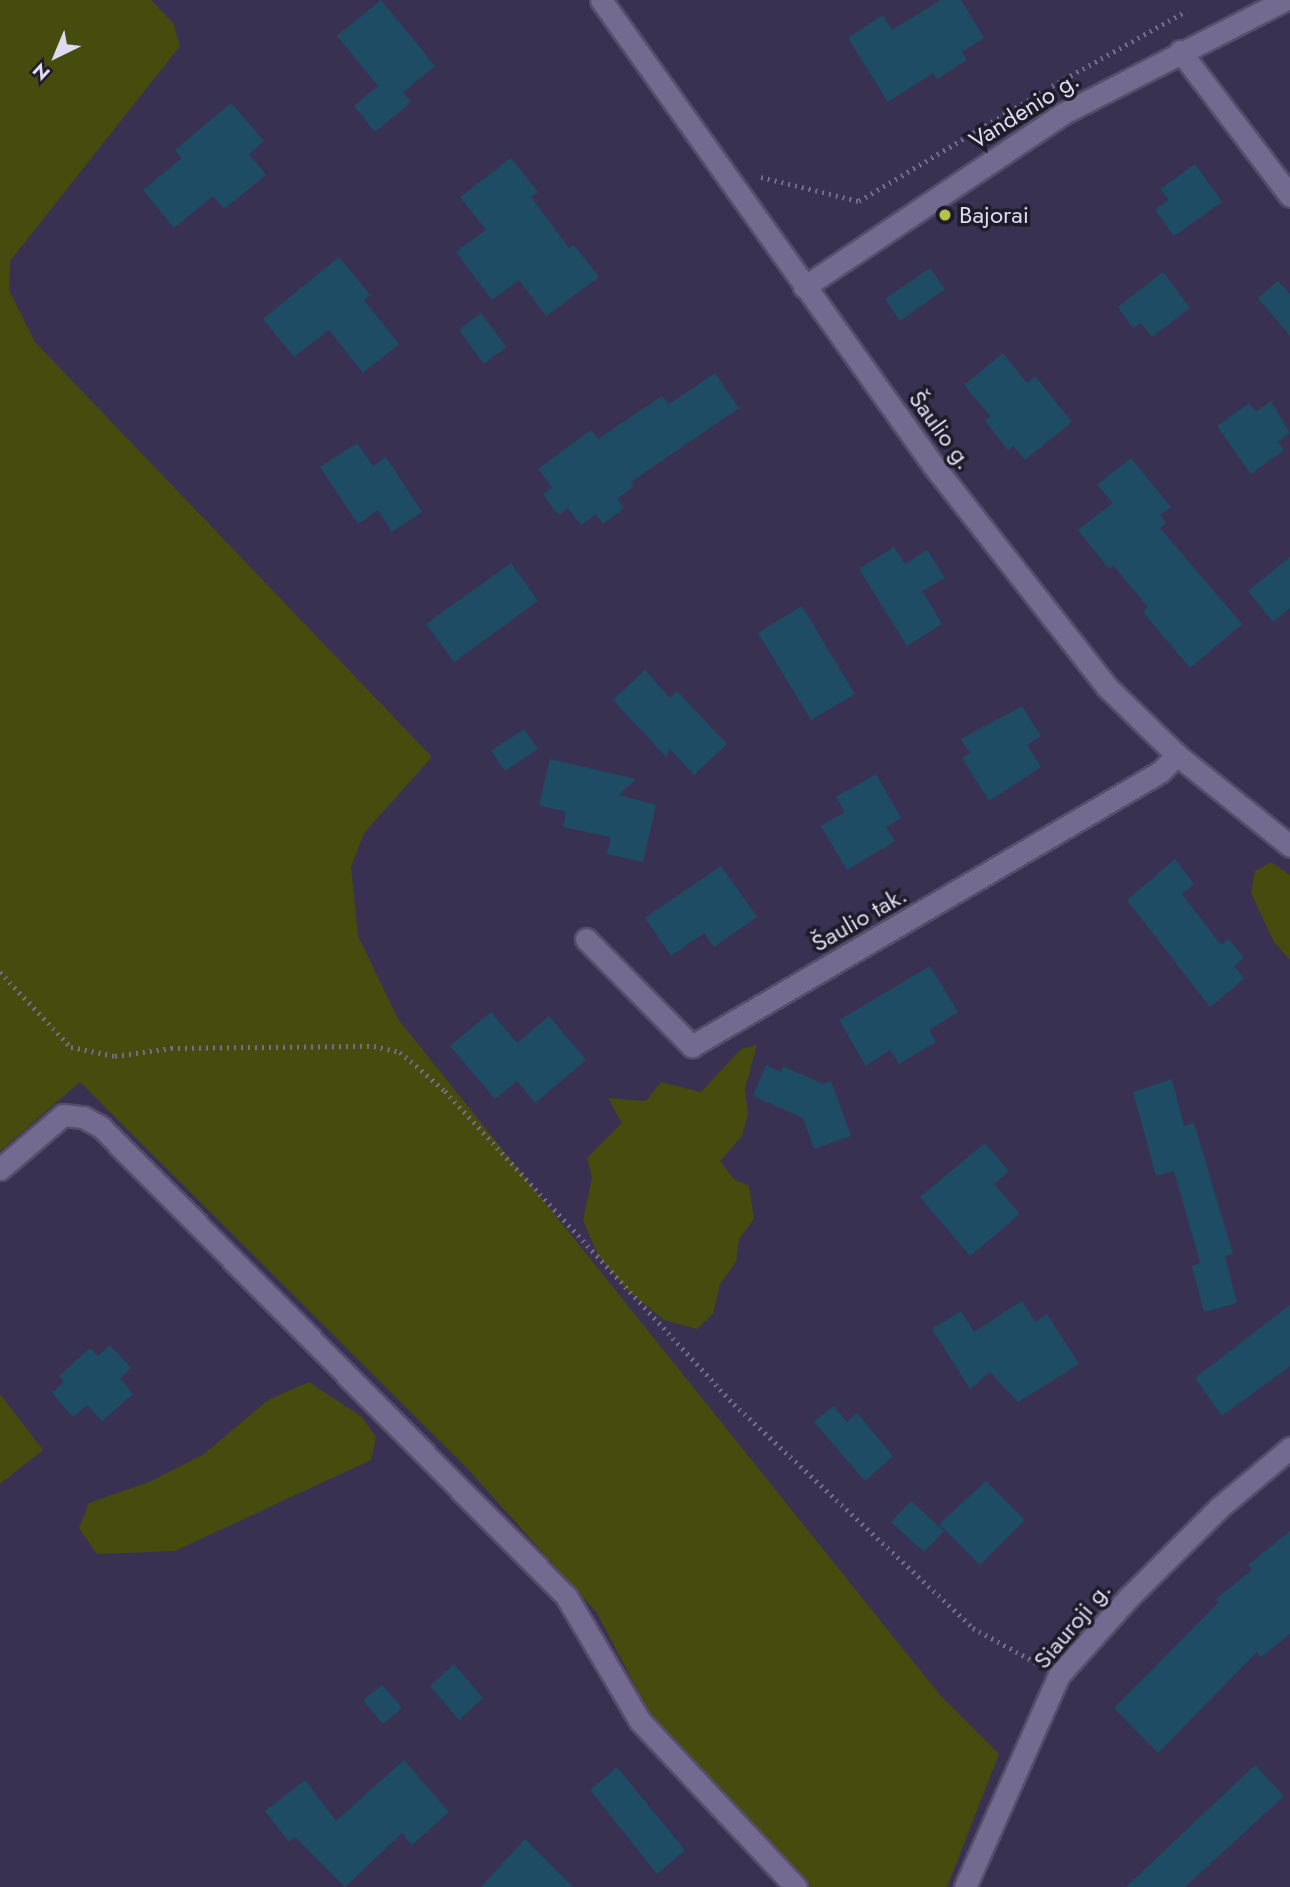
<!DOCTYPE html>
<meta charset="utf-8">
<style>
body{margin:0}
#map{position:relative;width:1290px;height:1887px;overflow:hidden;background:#393151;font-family:Jost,sans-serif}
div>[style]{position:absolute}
.green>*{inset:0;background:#464b0e}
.building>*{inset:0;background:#1e4c64}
.path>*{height:4.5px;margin-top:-2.25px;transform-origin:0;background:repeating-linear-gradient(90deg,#736d89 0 2px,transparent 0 7px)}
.roads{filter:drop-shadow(2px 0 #554e6a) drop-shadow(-2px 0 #554e6a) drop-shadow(0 2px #554e6a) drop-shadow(0 -2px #554e6a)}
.minor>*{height:21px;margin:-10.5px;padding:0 10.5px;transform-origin:10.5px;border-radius:10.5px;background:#726a8f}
.dots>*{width:19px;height:19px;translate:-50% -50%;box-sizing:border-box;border:4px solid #1f1c2a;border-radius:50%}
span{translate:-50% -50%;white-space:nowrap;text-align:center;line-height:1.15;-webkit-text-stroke:7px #1f1c2a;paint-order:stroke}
.street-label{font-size:24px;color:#dedaef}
.poi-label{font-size:24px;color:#dedaef}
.left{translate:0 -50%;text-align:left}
.north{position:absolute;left:21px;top:21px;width:70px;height:70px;-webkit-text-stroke:5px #1f1c2a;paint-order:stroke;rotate:223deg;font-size:19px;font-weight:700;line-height:28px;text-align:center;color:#dedaef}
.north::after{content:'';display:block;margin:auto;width:24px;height:32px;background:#dedaef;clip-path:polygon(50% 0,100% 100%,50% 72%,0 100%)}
</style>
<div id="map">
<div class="green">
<i style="clip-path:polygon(0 0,151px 0,173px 23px,180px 46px,10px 261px,9px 290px,35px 342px,432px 757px,364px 833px,351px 867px,358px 936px,398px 1019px,940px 1695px,999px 1754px,947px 1887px,811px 1887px,652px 1718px,597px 1613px,468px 1469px,80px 1082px,0 1151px)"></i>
<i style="clip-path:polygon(1271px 862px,1290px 875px,1290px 960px,1274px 942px,1251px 893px,1255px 871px)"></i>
<i style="clip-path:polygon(757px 1045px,745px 1089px,748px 1115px,742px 1136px,720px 1161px,734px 1179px,749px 1186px,754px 1219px,739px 1239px,736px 1262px,720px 1284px,713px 1314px,697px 1329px,664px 1320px,625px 1288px,598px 1255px,583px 1220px,592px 1178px,587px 1158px,622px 1123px,608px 1098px,646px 1101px,661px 1082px,701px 1092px,741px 1049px)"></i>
<i style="clip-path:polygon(309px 1382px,362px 1417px,376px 1437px,371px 1460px,175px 1551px,97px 1554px,79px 1528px,89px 1503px,149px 1482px,204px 1454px,268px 1400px)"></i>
<i style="clip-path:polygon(0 1394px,43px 1450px,0 1484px)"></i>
</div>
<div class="building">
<i style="clip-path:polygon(381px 0,435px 66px,403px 92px,411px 102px,375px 132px,354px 106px,378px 86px,337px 36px)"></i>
<i style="clip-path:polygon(941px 0,961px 0,984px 38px,962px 52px,967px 60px,937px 79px,933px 73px,888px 102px,848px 38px,883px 15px,892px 30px)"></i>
<i style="clip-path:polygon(231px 103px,264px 141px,249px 154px,266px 175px,224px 209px,213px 196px,174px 228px,143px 190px,182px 158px,175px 150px)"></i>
<i style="clip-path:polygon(511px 158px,538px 192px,531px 197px,569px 248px,574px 245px,599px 277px,546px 316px,519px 280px,492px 300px,456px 252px,486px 230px,460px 197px)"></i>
<i style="clip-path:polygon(1195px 164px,1222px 202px,1174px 236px,1155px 210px,1169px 200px,1160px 189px)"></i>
<i style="clip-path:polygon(339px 257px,370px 295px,364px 300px,399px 344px,363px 373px,329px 330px,294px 357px,263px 319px)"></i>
<i style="clip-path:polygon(930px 268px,945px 289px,900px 321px,885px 299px)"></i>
<i style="clip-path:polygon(1163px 272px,1190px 308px,1152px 337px,1141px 323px,1133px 328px,1118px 307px)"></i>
<i style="clip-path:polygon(1278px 281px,1290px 294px,1290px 336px,1258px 298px)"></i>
<i style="clip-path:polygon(481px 313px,506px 347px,484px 364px,459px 330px)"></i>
<i style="clip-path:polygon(1003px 353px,1027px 383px,1035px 376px,1072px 422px,1025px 460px,1013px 446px,1008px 450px,985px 421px,990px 416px,964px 385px)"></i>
<i style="clip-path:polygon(715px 373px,739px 408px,631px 482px,634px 486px,617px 499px,624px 508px,603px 524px,596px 514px,581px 525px,568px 508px,558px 515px,543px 494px,552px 487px,538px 469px,591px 430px,598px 439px,662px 396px,669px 404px)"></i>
<i style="clip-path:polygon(1271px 401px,1290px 433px,1278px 442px,1284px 450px,1251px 474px,1217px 426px,1249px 403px,1256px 412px)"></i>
<i style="clip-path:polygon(357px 443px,373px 466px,386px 457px,422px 512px,392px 532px,378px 510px,358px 524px,320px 467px)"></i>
<i style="clip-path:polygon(1131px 458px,1171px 507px,1160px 515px,1166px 523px,1160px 528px,1242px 624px,1190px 668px,1143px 612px,1148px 607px,1113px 565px,1109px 569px,1078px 530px,1113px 503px,1097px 485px)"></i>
<i style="clip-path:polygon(894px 547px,905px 564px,927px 550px,945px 578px,922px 591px,942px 624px,907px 646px,859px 569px)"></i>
<i style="clip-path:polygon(1290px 557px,1290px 608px,1273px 622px,1248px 591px)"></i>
<i style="clip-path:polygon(511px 563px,538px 601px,454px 662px,426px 624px)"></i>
<i style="clip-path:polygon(802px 606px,855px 694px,811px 720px,758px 633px)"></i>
<i style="clip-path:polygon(645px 670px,670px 698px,677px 691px,727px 744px,694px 775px,669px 748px,667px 758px,613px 700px)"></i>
<i style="clip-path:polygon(1022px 706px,1041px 736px,1027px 745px,1041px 767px,989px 801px,962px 758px,970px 753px,961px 739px)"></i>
<i style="clip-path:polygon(524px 729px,538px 749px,505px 771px,491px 751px)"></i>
<i style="clip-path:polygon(550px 759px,636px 779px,619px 795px,656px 805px,643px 862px,607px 854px,611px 837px,563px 827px,566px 812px,539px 805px)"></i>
<i style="clip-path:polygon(876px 774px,901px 818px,886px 827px,895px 841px,847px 870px,821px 826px,845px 812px,836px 797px)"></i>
<i style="clip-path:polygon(1175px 859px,1194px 884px,1182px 894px,1221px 945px,1229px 939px,1244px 958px,1234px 966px,1244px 979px,1210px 1007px,1127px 900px)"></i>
<i style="clip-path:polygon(721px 866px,757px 917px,714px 947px,704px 933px,671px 956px,645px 918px)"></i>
<i style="clip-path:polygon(930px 966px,958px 1012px,929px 1030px,936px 1042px,899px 1064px,890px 1050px,866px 1066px,839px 1020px)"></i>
<i style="clip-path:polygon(491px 1012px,517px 1043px,549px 1016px,586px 1060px,535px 1103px,517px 1081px,495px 1099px,450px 1046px)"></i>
<i style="clip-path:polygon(766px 1065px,781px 1072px,783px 1066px,823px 1084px,831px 1081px,851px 1136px,814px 1149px,803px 1118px,753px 1096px)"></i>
<i style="clip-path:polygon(1172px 1079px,1184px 1126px,1194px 1123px,1233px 1254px,1225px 1256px,1237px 1303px,1204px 1312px,1192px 1266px,1200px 1263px,1174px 1171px,1156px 1176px,1133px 1092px)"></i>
<i style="clip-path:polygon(985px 1143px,1009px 1171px,994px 1184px,1020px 1214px,970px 1256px,920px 1197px)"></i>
<i style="clip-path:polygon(1022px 1301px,1035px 1322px,1047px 1314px,1079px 1364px,1018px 1402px,990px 1372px,970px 1389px,932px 1329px,961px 1311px,974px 1332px)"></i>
<i style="clip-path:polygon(1290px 1305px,1290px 1366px,1222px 1416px,1195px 1378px)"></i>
<i style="clip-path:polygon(110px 1345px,131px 1368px,120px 1378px,133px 1394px,102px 1421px,87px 1405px,73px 1417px,52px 1393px,64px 1382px,59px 1376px,90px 1348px,98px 1356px)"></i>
<i style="clip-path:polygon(833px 1406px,847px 1422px,857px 1413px,893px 1456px,865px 1481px,814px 1422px)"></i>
<i style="clip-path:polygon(986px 1481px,1025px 1520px,980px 1565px,939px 1524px)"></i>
<i style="clip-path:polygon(911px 1501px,944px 1531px,924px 1552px,891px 1522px)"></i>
<i style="clip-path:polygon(1290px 1531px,1290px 1634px,1261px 1657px,1257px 1652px,1158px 1753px,1114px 1708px,1219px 1602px,1216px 1599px,1252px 1570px,1248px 1565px)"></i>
<i style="clip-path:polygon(454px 1664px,483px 1698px,459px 1720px,430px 1686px)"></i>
<i style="clip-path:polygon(382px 1685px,402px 1708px,383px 1724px,363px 1700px)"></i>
<i style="clip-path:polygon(404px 1760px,449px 1812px,412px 1845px,402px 1833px,345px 1887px,295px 1837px,289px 1842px,265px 1811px,305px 1780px,336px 1821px)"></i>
<i style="clip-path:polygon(1255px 1765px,1284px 1796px,1185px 1887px,1126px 1887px)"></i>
<i style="clip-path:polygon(617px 1767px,685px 1850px,657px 1874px,590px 1790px)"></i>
<i style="clip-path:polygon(525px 1839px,573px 1887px,481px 1887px)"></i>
</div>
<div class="path">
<i style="left:1052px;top:86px;width:154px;rotate:-29.2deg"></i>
<i style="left:761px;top:177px;width:101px;rotate:13.8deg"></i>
<i style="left:859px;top:201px;width:213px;rotate:-30.8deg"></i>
<i style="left:0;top:972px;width:103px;rotate:46.6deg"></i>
<i style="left:71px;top:1047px;width:45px;rotate:11.6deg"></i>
<i style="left:115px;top:1056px;width:57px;rotate:-8.1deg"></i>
<i style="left:171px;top:1048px;width:203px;rotate:-0.6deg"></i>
<i style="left:374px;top:1046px;width:27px;rotate:13deg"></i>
<i style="left:400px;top:1052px;width:60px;rotate:40.9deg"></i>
<i style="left:445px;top:1091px;width:426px;rotate:47.3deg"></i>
<i style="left:734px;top:1404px;width:328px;rotate:43.1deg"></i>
<i style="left:973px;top:1628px;width:73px;rotate:28.7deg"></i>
</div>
<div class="roads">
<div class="minor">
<i style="left:601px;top:0;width:571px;rotate:54.47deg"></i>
<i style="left:933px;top:465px;width:282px;rotate:51.9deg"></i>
<i style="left:1107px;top:687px;width:98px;rotate:44.2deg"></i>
<i style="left:1177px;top:755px;width:145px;rotate:38.8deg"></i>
<i style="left:1180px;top:51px;width:182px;rotate:52.8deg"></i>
<i style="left:804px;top:287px;width:311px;rotate:-33.8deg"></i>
<i style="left:1062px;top:114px;width:250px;rotate:-27.1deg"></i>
<i style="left:586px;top:939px;width:151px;rotate:45.3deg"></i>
<i style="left:692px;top:1046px;width:542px;rotate:-30.35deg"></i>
<i style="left:1160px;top:772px;width:24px;rotate:-45deg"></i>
<i style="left:0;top:1169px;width:83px;rotate:-40.6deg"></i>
<i style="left:63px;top:1115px;width:20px;rotate:6deg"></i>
<i style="left:83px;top:1117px;width:21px;rotate:29deg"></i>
<i style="left:101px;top:1127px;width:660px;rotate:45.25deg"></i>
<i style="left:566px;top:1596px;width:145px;rotate:59.4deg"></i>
<i style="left:640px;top:1721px;width:228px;rotate:46.8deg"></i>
<i style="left:965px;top:1887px;width:232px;rotate:-66.1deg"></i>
<i style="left:1059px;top:1675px;width:105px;rotate:-48.1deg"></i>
<i style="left:1129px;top:1597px;width:128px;rotate:-44.7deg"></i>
<i style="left:1220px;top:1507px;width:92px;rotate:-40.1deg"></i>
</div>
</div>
<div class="dots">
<i style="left:945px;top:215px;background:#b6c148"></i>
</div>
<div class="street-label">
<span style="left:1024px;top:110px;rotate:-32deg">Vandenio g.</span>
<span style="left:941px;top:430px;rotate:54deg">Šaulio g.</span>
<span style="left:859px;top:919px;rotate:-30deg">Šaulio tak.</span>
<span style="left:1072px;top:1625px;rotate:-50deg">Siauroji g.</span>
</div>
<div class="poi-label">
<span class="left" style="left:959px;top:215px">Bajorai</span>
</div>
<div class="north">N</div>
</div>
